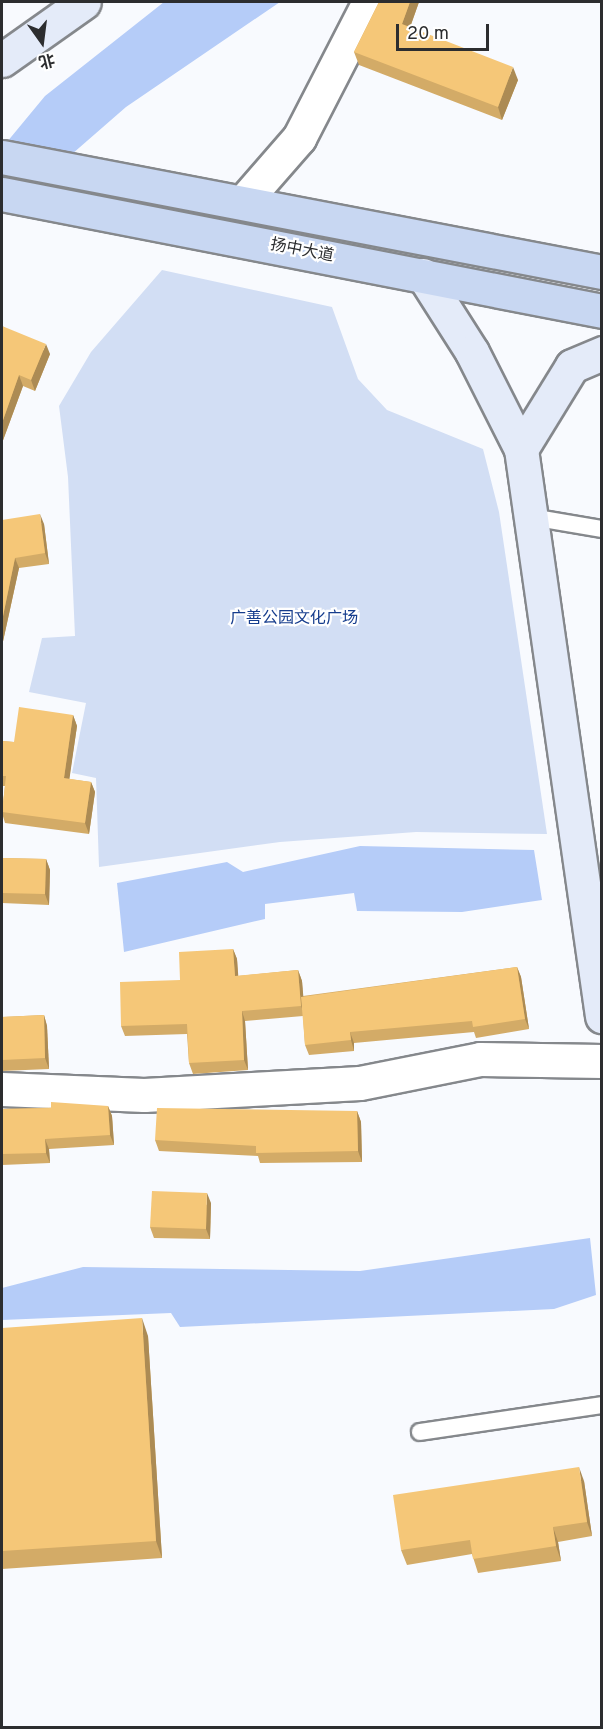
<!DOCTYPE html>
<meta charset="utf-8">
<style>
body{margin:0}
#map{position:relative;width:603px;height:1729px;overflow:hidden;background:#f8fafe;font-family:Overpass,"Noto Sans SC",sans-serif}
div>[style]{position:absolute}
.green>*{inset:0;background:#d2def4}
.water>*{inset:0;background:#b5ccf8}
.roads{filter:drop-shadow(2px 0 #85888c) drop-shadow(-2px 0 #85888c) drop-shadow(0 2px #85888c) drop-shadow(0 -2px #85888c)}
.lane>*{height:16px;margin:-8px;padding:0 8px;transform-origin:8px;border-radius:8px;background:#fff}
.street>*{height:33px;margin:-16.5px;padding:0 16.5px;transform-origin:16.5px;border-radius:16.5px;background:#fff}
.secondary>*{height:33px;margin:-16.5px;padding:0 16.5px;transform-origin:16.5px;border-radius:16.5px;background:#e4ebf9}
.primary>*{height:33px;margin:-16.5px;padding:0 16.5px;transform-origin:16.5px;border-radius:16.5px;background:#c8d7f2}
.wall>*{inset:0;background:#d3ab67}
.shaded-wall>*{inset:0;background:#ac8b54}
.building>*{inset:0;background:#f5c778}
span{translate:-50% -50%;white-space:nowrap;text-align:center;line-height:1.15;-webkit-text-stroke:4.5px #fff;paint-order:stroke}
.street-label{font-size:16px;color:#2c2d2f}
.park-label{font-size:16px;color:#163d8d}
.frame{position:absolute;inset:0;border:3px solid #2c2d2f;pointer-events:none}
.north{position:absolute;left:12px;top:12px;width:60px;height:60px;-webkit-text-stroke:4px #fff;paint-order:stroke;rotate:166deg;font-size:16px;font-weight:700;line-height:24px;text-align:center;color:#2c2d2f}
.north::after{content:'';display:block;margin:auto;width:21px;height:27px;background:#2c2d2f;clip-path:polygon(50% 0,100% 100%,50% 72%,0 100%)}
.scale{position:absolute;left:396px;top:24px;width:93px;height:27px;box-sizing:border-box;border:3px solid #2c2d2f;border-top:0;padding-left:8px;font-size:18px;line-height:21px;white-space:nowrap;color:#2c2d2f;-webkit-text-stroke:4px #fff;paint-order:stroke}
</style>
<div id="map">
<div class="green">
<i style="clip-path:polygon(162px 270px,332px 307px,358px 379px,387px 410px,483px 449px,499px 512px,547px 834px,416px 832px,280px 842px,99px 867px,96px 778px,72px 773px,86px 703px,29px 692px,42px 638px,75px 636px,68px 477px,59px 406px,91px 352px)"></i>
</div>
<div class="water">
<i style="clip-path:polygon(164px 2px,280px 2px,126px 107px,2px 215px,2px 148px,45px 96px)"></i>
<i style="clip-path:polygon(360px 846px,534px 850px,542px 900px,462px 912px,357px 911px,354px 893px,265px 904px,265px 919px,124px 952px,117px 883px,227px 862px,243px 872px)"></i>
<i style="clip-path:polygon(590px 1238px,596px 1295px,554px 1309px,180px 1327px,171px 1313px,2px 1320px,2px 1288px,83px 1267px,360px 1271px)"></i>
</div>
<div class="roads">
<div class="lane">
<i style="left:531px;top:517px;width:72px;rotate:9.6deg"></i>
<i style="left:420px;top:1432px;width:184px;rotate:-8.4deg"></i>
</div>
<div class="street">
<i style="left:244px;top:201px;width:84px;rotate:-48.9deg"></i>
<i style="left:299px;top:138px;width:153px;rotate:-62.8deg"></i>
<i style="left:2px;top:1089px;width:142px;rotate:2.4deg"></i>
<i style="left:144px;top:1095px;width:216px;rotate:-3.2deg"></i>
<i style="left:360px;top:1083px;width:122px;rotate:-11.3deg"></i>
<i style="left:480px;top:1059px;width:122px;rotate:0.9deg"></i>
</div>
<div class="secondary">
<i style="left:2px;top:60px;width:100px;rotate:-35.3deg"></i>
<i style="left:423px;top:275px;width:91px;rotate:57.5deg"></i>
<i style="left:472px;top:352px;width:109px;rotate:63.2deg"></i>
<i style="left:521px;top:449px;width:573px;rotate:81.87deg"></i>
<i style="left:521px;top:449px;width:97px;rotate:-58.4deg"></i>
<i style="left:572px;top:366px;width:33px;rotate:-23deg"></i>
</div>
<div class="primary">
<i style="left:2px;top:157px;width:611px;rotate:10.85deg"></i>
<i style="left:2px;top:194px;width:611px;rotate:11.03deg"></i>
</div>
</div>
<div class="wall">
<i style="clip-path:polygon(379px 2px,419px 2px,410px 27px,518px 80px,502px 120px,359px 65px,354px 52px)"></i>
<i style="clip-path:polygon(2px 326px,50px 354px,35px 391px,23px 386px,2px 443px)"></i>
<i style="clip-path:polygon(2px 520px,44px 524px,49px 564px,19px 568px,2px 646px)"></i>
<i style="clip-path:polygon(73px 715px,77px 726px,69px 779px,91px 782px,95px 792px,89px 834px,5px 823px,2px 813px,5px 786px,2px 786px,2px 741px,14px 742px)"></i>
<i style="clip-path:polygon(2px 858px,46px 859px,50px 870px,49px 905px,2px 903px)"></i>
<i style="clip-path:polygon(233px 949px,237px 959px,238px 976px,298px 970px,302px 981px,303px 996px,517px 967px,521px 977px,529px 1029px,476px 1038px,474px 1032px,354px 1043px,354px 1051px,309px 1055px,305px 1045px,303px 1016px,245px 1021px,248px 1070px,193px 1074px,189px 1063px,187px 1034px,125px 1036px,121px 1026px,180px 980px)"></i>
<i style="clip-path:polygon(44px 1015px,47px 1026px,49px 1069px,2px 1071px,2px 1017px)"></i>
<i style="clip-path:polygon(108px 1106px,112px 1116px,114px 1145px,49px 1149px,50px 1163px,2px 1165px,2px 1109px)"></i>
<i style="clip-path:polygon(357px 1111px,361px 1122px,362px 1162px,260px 1163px,258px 1156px,159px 1151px,155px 1140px)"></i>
<i style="clip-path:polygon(211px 1203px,210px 1239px,154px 1238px,150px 1227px)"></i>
<i style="clip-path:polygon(2px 1328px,148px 1336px,162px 1558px,2px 1569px)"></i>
<i style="clip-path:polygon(584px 1481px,592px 1536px,558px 1542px,561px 1561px,478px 1573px,472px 1554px,407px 1565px,401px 1550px)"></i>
</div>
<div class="shaded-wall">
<i style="clip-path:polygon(410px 2px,419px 2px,407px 36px,402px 24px)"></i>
<i style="clip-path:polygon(513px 67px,518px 80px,502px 120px,498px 107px)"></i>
<i style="clip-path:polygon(46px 344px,50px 354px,35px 391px,31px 380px)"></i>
<i style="clip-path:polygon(19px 375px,23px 386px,2px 443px,2px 423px)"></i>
<i style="clip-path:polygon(40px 514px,44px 524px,49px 564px,45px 553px)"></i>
<i style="clip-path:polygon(15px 558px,19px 568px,2px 646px,2px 621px)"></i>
<i style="clip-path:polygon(73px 715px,77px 726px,68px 789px,64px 778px)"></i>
<i style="clip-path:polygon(91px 782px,95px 792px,89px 834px,85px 823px)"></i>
<i style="clip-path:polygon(46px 859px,50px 870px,49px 905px,45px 894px)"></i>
<i style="clip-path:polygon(233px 949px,237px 959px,239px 986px,235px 976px)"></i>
<i style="clip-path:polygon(517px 967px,521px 977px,529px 1029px,525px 1019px)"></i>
<i style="clip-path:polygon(298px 970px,302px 981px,305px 1016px,301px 1006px)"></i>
<i style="clip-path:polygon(242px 1011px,245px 1021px,248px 1070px,244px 1060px)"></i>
<i style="clip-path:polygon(44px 1015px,47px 1026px,49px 1069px,45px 1058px)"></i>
<i style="clip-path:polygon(350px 1032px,354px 1043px,354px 1051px,351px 1040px)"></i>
<i style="clip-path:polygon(108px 1106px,112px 1116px,114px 1145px,110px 1135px)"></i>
<i style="clip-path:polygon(357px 1111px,361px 1122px,362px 1162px,358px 1151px)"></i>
<i style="clip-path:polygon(45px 1139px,49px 1149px,50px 1163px,46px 1153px)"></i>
<i style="clip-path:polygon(207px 1193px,211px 1203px,210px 1239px,206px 1229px)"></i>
<i style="clip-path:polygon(142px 1318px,148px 1336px,162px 1558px,156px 1541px)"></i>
<i style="clip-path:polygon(579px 1467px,584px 1481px,592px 1536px,587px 1522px)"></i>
<i style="clip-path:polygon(553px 1527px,558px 1542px,561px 1561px,556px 1546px)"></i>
</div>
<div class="building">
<i style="clip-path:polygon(379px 2px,410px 2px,402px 24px,513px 67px,498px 107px,354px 52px)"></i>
<i style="clip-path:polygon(2px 326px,46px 344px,31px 380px,19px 375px,2px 423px)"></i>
<i style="clip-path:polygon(40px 514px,45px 553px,15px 558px,2px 621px,2px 520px)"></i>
<i style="clip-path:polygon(19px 707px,73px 715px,64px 778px,91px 782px,85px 823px,2px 812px,6px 776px,2px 776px,2px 741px,14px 742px)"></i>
<i style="clip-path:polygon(2px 858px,46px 859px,45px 894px,2px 893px)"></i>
<i style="clip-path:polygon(233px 949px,235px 976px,298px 970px,301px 1006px,242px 1011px,244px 1060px,189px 1063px,187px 1024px,121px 1026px,120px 982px,180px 980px,179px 952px)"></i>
<i style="clip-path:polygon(517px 967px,525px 1019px,473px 1027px,472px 1021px,350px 1032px,351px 1040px,305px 1045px,301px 997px)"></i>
<i style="clip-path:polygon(44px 1015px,45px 1058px,2px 1060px,2px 1017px)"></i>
<i style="clip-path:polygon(51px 1102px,108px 1106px,110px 1135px,45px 1139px,46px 1153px,2px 1154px,2px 1109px,51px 1108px)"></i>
<i style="clip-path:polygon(157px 1108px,357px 1111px,358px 1151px,256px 1153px,256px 1146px,155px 1140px)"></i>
<i style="clip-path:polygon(152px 1191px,207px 1193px,206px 1229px,150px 1227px)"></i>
<i style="clip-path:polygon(142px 1318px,156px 1541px,2px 1551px,2px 1328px)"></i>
<i style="clip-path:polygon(579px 1467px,587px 1522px,553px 1527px,556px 1546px,473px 1559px,470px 1540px,401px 1550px,393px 1495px)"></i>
</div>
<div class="street-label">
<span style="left:302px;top:251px;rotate:11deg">扬中大道</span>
</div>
<div class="park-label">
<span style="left:294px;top:619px">广善公园文化广场</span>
</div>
<div class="frame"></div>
<div class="north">北</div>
<div class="scale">20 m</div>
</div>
